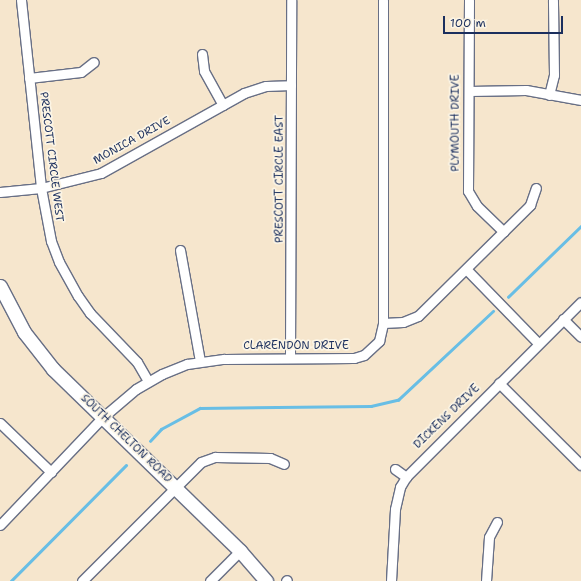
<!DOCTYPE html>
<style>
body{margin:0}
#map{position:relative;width:581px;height:581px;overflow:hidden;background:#f6e6cd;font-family:"Shantell Sans",sans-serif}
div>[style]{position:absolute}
.stream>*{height:2.5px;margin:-1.25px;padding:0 1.25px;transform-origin:1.25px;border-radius:1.25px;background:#68bee5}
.roads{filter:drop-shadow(1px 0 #686f85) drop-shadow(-1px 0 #686f85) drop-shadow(0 1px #686f85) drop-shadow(0 -1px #686f85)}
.street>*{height:9px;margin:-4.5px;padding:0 4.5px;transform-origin:4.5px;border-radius:4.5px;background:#fff}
.secondary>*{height:13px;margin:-6.5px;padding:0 6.5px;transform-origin:6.5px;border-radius:6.5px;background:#fff}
span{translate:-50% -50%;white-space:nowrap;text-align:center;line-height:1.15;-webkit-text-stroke:3.5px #fcf5e5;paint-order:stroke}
.street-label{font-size:11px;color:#1b2f5e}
.scale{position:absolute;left:443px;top:16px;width:120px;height:18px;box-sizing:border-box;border:2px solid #1b2f5e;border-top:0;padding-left:5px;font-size:12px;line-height:14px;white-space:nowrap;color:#1b2f5e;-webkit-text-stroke:3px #fcf5e5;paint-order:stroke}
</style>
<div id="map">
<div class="stream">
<i style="left:508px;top:297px;width:102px;rotate:-44.2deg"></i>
<i style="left:150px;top:441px;width:16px;rotate:-47deg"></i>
<i style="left:161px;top:429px;width:44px;rotate:-28.3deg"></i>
<i style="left:200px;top:408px;width:171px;rotate:-0.7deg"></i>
<i style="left:371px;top:406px;width:28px;rotate:-13deg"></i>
<i style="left:398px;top:400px;width:130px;rotate:-43.1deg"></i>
<i style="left:11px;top:581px;width:163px;rotate:-45.2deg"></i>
</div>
<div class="roads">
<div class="street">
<i style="left:21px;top:0;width:189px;rotate:83.9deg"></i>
<i style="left:41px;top:188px;width:54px;rotate:79.3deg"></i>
<i style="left:51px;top:241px;width:22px;rotate:69deg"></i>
<i style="left:59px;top:262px;width:39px;rotate:61deg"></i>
<i style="left:78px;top:296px;width:21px;rotate:55deg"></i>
<i style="left:90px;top:313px;width:68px;rotate:46.2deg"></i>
<i style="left:137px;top:362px;width:22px;rotate:60deg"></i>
<i style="left:469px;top:0;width:191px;rotate:90.3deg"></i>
<i style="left:468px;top:191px;width:17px;rotate:59deg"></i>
<i style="left:477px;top:206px;width:37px;rotate:44deg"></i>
<i style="left:202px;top:54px;width:17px;rotate:83deg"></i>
<i style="left:204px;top:71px;width:39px;rotate:61deg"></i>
<i style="left:29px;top:78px;width:52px;rotate:-6.6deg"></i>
<i style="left:81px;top:72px;width:16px;rotate:-38deg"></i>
<i style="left:469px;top:91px;width:57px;rotate:-1deg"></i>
<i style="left:526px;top:90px;width:56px;rotate:10.3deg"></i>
<i style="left:549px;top:95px;width:21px;rotate:-76deg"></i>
<i style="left:554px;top:75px;width:75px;rotate:-90.8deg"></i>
<i style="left:0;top:192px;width:41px;rotate:-5.6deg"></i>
<i style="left:41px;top:188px;width:62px;rotate:-14deg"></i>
<i style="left:101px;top:173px;width:164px;rotate:-29.2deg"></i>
<i style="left:244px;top:93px;width:23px;rotate:-18deg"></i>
<i style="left:266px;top:86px;width:25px;rotate:-2deg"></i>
<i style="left:180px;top:250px;width:113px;rotate:79.8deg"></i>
<i style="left:467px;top:270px;width:102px;rotate:45.8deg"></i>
<i style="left:563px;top:319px;width:25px;rotate:45deg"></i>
<i style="left:383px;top:323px;width:20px;rotate:-3deg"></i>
<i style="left:403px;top:322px;width:16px;rotate:-22deg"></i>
<i style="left:418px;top:316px;width:158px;rotate:-44.7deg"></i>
<i style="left:530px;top:205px;width:18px;rotate:-71deg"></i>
<i style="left:290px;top:358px;width:358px;rotate:-89.8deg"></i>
<i style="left:499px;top:383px;width:116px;rotate:45deg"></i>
<i style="left:0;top:423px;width:71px;rotate:43.9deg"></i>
<i style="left:395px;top:469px;width:14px;rotate:36deg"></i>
<i style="left:0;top:525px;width:149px;rotate:-46.4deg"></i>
<i style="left:103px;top:417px;width:43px;rotate:-40.3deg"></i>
<i style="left:136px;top:389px;width:30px;rotate:-30deg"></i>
<i style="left:162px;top:374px;width:27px;rotate:-22deg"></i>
<i style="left:187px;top:364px;width:37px;rotate:-8deg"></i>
<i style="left:224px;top:359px;width:130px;rotate:-0.4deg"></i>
<i style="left:354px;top:358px;width:10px;rotate:-17deg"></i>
<i style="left:364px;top:355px;width:21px;rotate:-43deg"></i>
<i style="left:379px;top:341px;width:18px;rotate:-77deg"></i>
<i style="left:383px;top:323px;width:323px;rotate:-90deg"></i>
<i style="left:82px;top:581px;width:168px;rotate:-45deg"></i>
<i style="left:201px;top:462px;width:15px;rotate:-20deg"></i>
<i style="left:215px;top:457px;width:55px;rotate:1deg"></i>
<i style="left:270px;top:458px;width:15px;rotate:23deg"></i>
<i style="left:210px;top:581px;width:42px;rotate:-45deg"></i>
<i style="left:286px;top:581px;width:1px;rotate:-45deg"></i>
<i style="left:391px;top:581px;width:72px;rotate:-86.8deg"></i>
<i style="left:395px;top:509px;width:23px;rotate:-77deg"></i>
<i style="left:400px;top:487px;width:12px;rotate:-59deg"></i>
<i style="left:406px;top:477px;width:247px;rotate:-45deg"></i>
<i style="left:486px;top:581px;width:44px;rotate:-86.1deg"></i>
<i style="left:489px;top:537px;width:17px;rotate:-62deg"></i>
</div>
<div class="secondary">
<i style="left:0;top:286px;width:52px;rotate:62.4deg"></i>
<i style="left:24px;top:332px;width:47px;rotate:51.9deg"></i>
<i style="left:53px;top:369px;width:261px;rotate:44.2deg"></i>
<i style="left:240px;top:551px;width:40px;rotate:49deg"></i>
</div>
</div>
<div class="street-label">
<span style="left:456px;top:123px;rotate:-90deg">PLYMOUTH DRIVE</span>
<span style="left:132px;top:141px;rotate:-29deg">MONICA DRIVE</span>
<span style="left:51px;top:157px;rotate:83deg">PRESCOTT CIRCLE WEST</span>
<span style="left:280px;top:179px;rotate:-90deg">PRESCOTT CIRCLE EAST</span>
<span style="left:296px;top:346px">CLARENDON DRIVE</span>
<span style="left:447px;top:417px;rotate:-44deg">DICKENS DRIVE</span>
<span style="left:126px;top:439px;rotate:44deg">SOUTH CHELTON ROAD</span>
</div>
<div class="scale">100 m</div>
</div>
